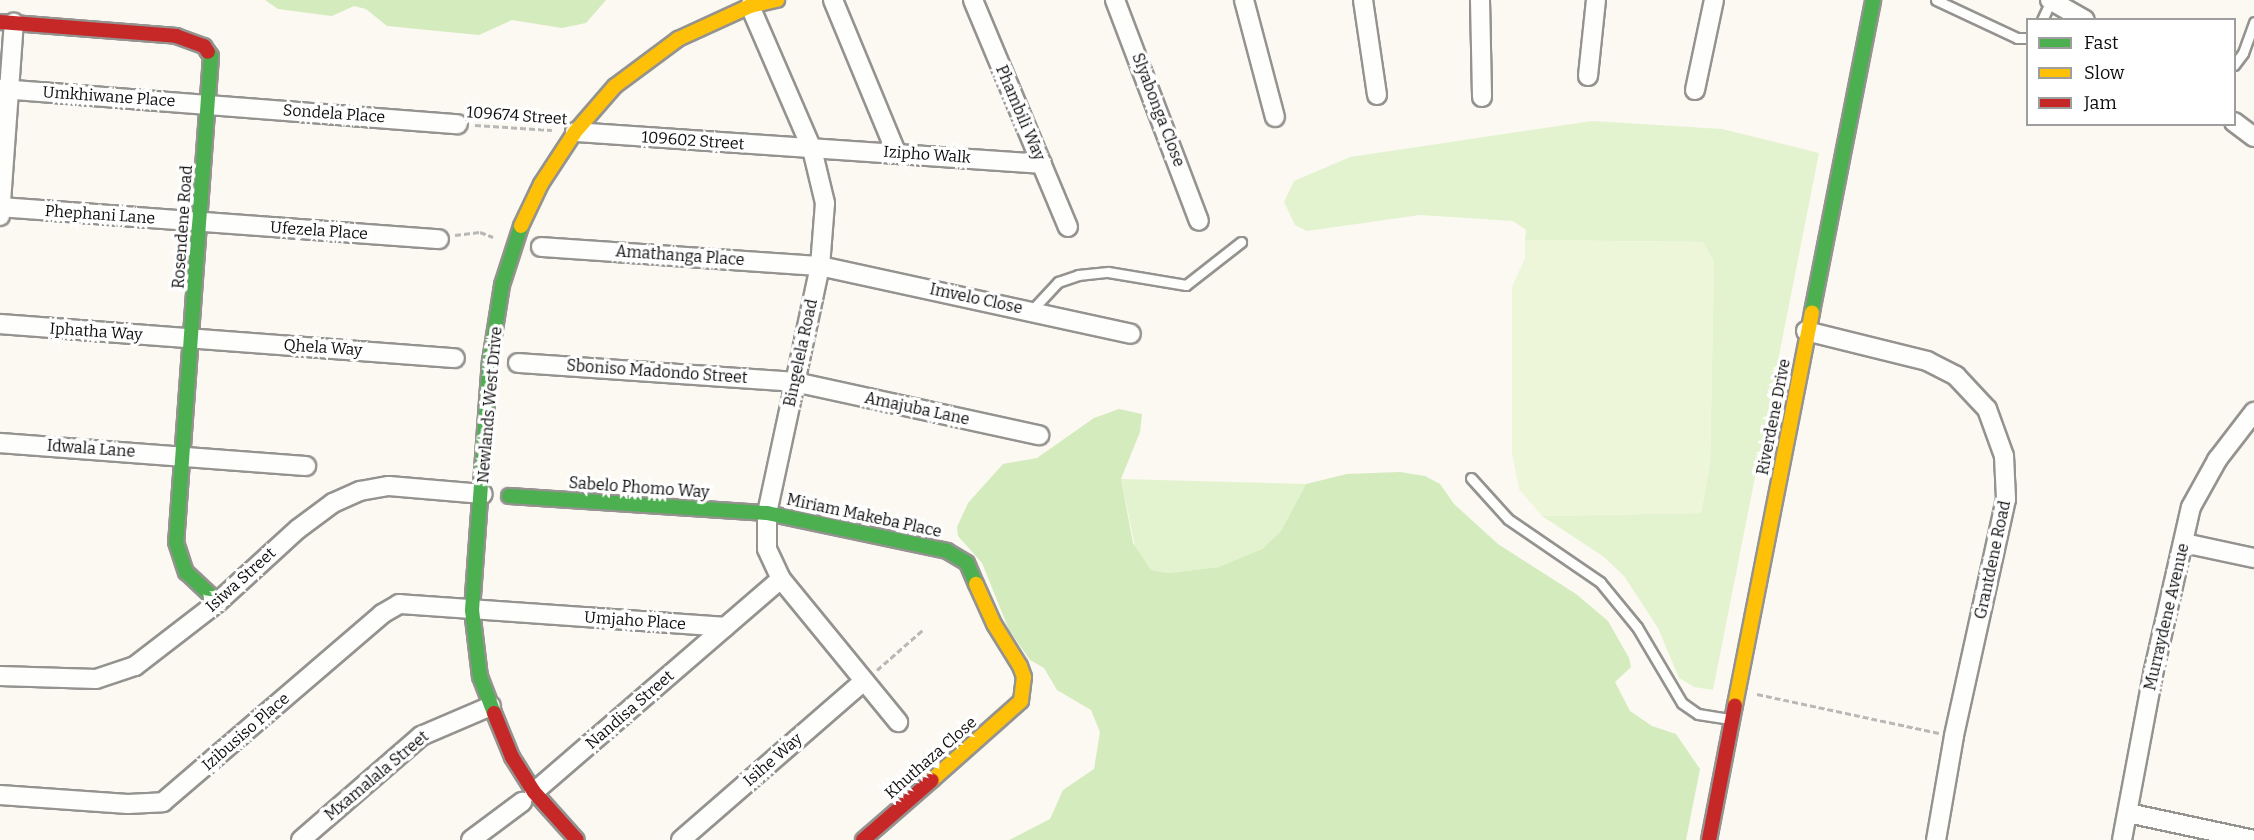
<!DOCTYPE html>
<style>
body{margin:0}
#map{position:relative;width:2254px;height:840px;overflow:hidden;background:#fbf9f2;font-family:Bitter,serif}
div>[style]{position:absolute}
.green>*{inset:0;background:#e4f3cf}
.forest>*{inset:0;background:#d4ebbd}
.pitch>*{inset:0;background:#eef6da}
.path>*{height:3px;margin-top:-1.5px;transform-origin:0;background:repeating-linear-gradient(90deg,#b8b8b6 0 6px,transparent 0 9px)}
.roads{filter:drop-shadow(2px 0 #949390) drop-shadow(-2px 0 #949390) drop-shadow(0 2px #949390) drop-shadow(0 -2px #949390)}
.lane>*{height:9px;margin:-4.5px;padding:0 4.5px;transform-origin:4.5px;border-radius:4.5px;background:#fefefd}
.street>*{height:18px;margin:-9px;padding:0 9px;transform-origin:9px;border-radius:9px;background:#fefefd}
.fast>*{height:14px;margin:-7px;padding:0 7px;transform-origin:7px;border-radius:7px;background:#4caf50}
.slow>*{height:14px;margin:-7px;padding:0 7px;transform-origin:7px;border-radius:7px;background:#ffc107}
.jam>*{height:14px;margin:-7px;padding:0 7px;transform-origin:7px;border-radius:7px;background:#c62828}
span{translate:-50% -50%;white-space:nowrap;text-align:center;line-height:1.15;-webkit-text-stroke:6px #fff;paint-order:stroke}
.street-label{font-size:16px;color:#0d0d0d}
.legend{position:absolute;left:2026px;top:18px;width:210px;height:108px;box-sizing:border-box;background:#fff;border:2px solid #9e9e9e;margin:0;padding:8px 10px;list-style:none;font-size:18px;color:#0d0d0d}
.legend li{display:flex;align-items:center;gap:12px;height:30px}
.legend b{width:30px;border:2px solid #9e9e9e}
</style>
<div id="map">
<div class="green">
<i style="clip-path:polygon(1592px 121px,1722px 129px,1819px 153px,1713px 690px,1694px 687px,1679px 678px,1658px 628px,1624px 576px,1604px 557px,1542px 516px,1701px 513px,1710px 463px,1714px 262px,1703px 242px,1525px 240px,1526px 230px,1513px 221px,1420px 215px,1307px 231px,1295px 225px,1284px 202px,1294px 181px,1350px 157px)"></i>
<i style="clip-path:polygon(1121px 479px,1306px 484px,1281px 531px,1262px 549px,1220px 567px,1169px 573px,1151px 570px,1136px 551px)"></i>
</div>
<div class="forest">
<i style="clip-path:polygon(265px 0,606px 0,586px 23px,562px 28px,512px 20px,479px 35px,387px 26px,366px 9px,354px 6px,332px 16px,278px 9px)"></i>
<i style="clip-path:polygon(1119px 409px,1142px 414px,1140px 432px,1121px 479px,1133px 543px,1151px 570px,1169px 573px,1219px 567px,1262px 549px,1281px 531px,1306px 484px,1347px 474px,1400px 472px,1425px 476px,1440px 484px,1454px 504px,1498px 544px,1576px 594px,1608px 621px,1629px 658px,1631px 667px,1615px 682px,1630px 711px,1652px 726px,1676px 734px,1700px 769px,1686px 840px,1009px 840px,1050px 819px,1063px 790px,1094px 769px,1100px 732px,1091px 710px,1057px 690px,1044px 668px,1030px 660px,1009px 630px,982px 563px,958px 536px,957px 527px,968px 503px,1003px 464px,1037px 458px,1094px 418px)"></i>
</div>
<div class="pitch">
<i style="clip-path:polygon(1525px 240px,1703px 242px,1714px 262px,1710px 463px,1701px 513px,1542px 516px,1519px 489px,1512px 453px,1512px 287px,1525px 258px)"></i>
</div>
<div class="path">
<i style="left:475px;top:125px;width:77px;rotate:3.7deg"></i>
<i style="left:455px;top:235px;width:25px;rotate:-7deg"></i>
<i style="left:480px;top:232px;width:14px;rotate:21deg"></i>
<i style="left:877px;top:670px;width:62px;rotate:-41.1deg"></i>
<i style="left:1757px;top:694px;width:186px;rotate:12.1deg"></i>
</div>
<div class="roads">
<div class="lane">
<i style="left:1936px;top:0;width:89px;rotate:25.1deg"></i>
<i style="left:2017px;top:38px;width:11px"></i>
<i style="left:2042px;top:20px;width:21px;rotate:-65deg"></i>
<i style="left:2234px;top:65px;width:15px;rotate:-53deg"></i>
<i style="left:2243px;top:53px;width:33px;rotate:-70deg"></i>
<i style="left:1031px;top:311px;width:40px;rotate:-47deg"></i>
<i style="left:1058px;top:282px;width:21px;rotate:-19deg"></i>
<i style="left:1078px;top:275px;width:30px;rotate:-6deg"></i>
<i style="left:1108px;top:272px;width:79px;rotate:9.5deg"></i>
<i style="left:1186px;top:285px;width:70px;rotate:-38deg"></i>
<i style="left:1471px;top:478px;width:55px;rotate:47.9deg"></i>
<i style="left:1508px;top:519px;width:112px;rotate:34.4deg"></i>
<i style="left:1600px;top:582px;width:58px;rotate:50.6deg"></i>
<i style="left:1637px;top:627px;width:88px;rotate:59.4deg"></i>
<i style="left:1682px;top:703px;width:19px;rotate:35deg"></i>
<i style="left:1698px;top:714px;width:33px;rotate:9deg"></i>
</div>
<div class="street">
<i style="left:833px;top:0;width:165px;rotate:67.5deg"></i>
<i style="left:973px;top:0;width:246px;rotate:67.3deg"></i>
<i style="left:1115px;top:0;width:236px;rotate:69.2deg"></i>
<i style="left:1244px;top:0;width:121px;rotate:75.2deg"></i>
<i style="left:1363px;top:0;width:96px;rotate:81.6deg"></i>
<i style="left:1480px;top:0;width:97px;rotate:88.8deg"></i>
<i style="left:2050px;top:0;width:40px;rotate:29.7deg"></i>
<i style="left:750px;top:6px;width:156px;rotate:66.6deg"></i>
<i style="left:812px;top:149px;width:56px;rotate:76.5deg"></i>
<i style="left:825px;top:203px;width:63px;rotate:94.5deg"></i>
<i style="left:820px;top:266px;width:253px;rotate:102.1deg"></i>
<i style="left:767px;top:513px;width:36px;rotate:90deg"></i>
<i style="left:767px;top:549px;width:33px;rotate:65deg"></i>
<i style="left:781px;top:579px;width:185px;rotate:50.7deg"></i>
<i style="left:1588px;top:76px;width:76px;rotate:-84deg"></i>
<i style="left:0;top:89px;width:459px;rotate:4.4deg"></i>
<i style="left:1695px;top:90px;width:92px;rotate:-78.1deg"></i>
<i style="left:2234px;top:122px;width:25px;rotate:37deg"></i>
<i style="left:575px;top:132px;width:468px;rotate:3.9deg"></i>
<i style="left:0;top:207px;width:440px;rotate:4.2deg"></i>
<i style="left:0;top:216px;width:194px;rotate:-85.9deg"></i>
<i style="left:541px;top:247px;width:280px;rotate:3.9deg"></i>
<i style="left:820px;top:266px;width:318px;rotate:12.3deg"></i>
<i style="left:0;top:324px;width:456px;rotate:4.3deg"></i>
<i style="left:1806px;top:331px;width:125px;rotate:13.9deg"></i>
<i style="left:1927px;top:361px;width:33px;rotate:27deg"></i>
<i style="left:1956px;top:376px;width:45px;rotate:46.8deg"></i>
<i style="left:1987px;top:409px;width:50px;rotate:70.1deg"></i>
<i style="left:2004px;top:456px;width:43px;rotate:87.3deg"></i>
<i style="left:2006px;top:499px;width:243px;rotate:102.4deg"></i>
<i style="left:1954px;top:736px;width:106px;rotate:99.8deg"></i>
<i style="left:518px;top:363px;width:278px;rotate:3.9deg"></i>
<i style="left:795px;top:382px;width:250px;rotate:12.3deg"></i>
<i style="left:0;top:443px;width:307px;rotate:4.3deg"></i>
<i style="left:2184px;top:543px;width:72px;rotate:12.1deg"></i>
<i style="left:0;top:676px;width:96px;rotate:1.8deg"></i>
<i style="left:96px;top:679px;width:41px;rotate:-18.4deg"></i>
<i style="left:135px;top:666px;width:105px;rotate:-37.6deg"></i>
<i style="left:218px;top:602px;width:108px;rotate:-42.4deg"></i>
<i style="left:298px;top:529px;width:44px;rotate:-36.6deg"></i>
<i style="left:333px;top:503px;width:30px;rotate:-24deg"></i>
<i style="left:360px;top:491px;width:29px;rotate:-10deg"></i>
<i style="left:389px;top:486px;width:94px;rotate:4.9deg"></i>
<i style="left:534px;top:792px;width:326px;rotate:-40.8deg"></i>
<i style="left:0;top:795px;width:128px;rotate:4deg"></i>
<i style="left:128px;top:804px;width:35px;rotate:-3deg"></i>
<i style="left:163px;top:802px;width:289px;rotate:-40.6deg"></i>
<i style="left:382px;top:614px;width:20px;rotate:-30deg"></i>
<i style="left:399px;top:604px;width:327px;rotate:4deg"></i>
<i style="left:2128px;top:813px;width:129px;rotate:12.1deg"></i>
<i style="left:301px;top:840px;width:159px;rotate:-40.9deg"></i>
<i style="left:421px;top:736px;width:76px;rotate:-23.2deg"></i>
<i style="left:471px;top:840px;width:64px;rotate:-36.7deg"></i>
<i style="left:681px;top:840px;width:242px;rotate:-41deg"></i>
<i style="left:2122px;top:840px;width:169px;rotate:-79.4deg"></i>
<i style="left:2153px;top:674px;width:171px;rotate:-77.2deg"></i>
<i style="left:2191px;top:507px;width:54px;rotate:-61deg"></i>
<i style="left:2217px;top:460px;width:61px;rotate:-52.4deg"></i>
</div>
<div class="fast">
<i style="left:208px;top:52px;width:5px;rotate:53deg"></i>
<i style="left:211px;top:56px;width:487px;rotate:94.1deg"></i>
<i style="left:176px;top:542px;width:32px;rotate:72deg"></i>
<i style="left:186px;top:572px;width:44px;rotate:43.2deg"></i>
<i style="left:1812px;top:312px;width:318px;rotate:-78.9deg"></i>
<i style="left:509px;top:496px;width:259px;rotate:3.8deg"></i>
<i style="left:767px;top:513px;width:184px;rotate:11.9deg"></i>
<i style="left:947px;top:551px;width:23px;rotate:31deg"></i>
<i style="left:967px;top:563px;width:23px;rotate:67deg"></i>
<i style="left:494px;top:713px;width:39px;rotate:-111deg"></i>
<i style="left:480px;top:677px;width:67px;rotate:-96.8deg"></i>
<i style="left:472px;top:610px;width:250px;rotate:-85.9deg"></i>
<i style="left:490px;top:361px;width:77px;rotate:-81deg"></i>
<i style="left:502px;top:285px;width:62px;rotate:-72.1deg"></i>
</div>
<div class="slow">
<i style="left:521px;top:226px;width:47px;rotate:-64.5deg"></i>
<i style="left:541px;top:184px;width:62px;rotate:-56.8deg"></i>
<i style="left:575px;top:132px;width:61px;rotate:-49deg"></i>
<i style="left:615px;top:86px;width:79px;rotate:-36.7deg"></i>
<i style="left:678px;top:39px;width:79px;rotate:-24.6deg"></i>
<i style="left:750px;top:6px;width:28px;rotate:-13deg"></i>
<i style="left:1735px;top:705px;width:400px;rotate:-78.9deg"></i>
<i style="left:932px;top:780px;width:119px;rotate:-41.6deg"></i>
<i style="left:1021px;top:701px;width:24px;rotate:-83deg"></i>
<i style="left:1024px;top:677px;width:12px;rotate:-110deg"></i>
<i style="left:1020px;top:666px;width:49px;rotate:-121.8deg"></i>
<i style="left:994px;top:624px;width:44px;rotate:-114.2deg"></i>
</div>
<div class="jam">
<i style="left:0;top:22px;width:177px;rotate:4.5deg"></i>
<i style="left:176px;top:36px;width:30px;rotate:20deg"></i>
<i style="left:204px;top:46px;width:7px;rotate:56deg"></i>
<i style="left:494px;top:713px;width:48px;rotate:67.8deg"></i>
<i style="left:512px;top:757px;width:41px;rotate:57.8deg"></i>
<i style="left:534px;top:792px;width:64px;rotate:48.1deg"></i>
<i style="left:863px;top:840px;width:91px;rotate:-41deg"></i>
<i style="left:1709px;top:840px;width:137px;rotate:-79.1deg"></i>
</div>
</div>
<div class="street-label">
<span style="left:109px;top:97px;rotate:4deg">Umkhiwane Place</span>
<span style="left:1158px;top:110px;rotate:69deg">Slyabonga Close</span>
<span style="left:1020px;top:113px;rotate:67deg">Phambili Way</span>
<span style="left:334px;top:114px;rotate:4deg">Sondela Place</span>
<span style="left:517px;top:116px;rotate:4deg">109674 Street</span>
<span style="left:693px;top:141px;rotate:4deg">109602 Street</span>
<span style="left:927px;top:155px;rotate:4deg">Izipho Walk</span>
<span style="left:100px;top:215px;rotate:4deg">Phephani Lane</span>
<span style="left:183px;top:227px;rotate:-86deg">Rosendene Road</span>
<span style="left:319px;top:231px;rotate:4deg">Ufezela Place</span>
<span style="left:680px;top:256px;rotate:4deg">Amathanga Place</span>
<span style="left:976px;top:299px;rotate:12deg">Imvelo Close</span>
<span style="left:96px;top:332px;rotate:4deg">Iphatha Way</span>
<span style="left:323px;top:348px;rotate:4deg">Qhela Way</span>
<span style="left:801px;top:353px;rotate:-78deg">Bingelela Road</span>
<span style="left:657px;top:372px;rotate:4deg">Sboniso Madondo Street</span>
<span style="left:490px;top:405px;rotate:-85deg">Newlands West Drive</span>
<span style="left:917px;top:409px;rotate:12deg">Amajuba Lane</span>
<span style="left:1774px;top:417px;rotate:-79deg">Riverdene Drive</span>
<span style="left:91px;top:449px;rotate:4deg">Idwala Lane</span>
<span style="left:639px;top:488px;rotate:4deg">Sabelo Phomo Way</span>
<span style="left:864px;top:516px;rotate:12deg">Miriam Makeba Place</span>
<span style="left:1993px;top:560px;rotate:-78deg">Grantdene Road</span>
<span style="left:241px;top:580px;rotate:-42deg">Isiwa Street</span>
<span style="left:2167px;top:617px;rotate:-77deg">Murraydene Avenue</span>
<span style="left:635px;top:621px;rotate:4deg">Umjaho Place</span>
<span style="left:630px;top:710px;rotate:-41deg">Nandisa Street</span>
<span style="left:246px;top:732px;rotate:-41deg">Izibusiso Place</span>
<span style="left:931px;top:758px;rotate:-41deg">Khuthaza Close</span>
<span style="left:773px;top:760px;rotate:-41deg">Isihe Way</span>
<span style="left:377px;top:776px;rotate:-40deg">Mxamalala Street</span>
</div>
<ul class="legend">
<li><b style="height:8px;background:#4caf50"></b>Fast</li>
<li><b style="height:8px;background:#ffc107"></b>Slow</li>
<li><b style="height:8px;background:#c62828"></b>Jam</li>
</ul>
</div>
